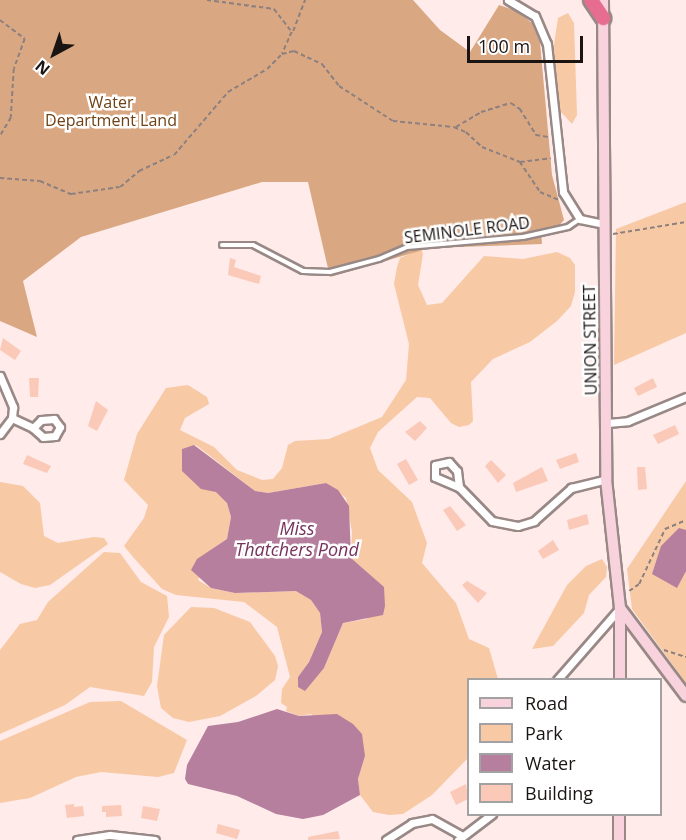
<!DOCTYPE html>
<style>
body{margin:0}
#map{position:relative;width:686px;height:840px;overflow:hidden;background:#feebea;font-family:"Open Sans",sans-serif}
div>[style]{position:absolute}
.green>*{inset:0;background:#f8c9a5}
.forest>*{inset:0;background:#d9a882}
.water>*{inset:0;background:#b57f9d}
.building>*{inset:0;background:#fbc9b7}
.path>*{height:1.5px;margin-top:-0.75px;transform-origin:0;background:repeating-linear-gradient(90deg,#8d807f 0 4.5px,transparent 0 7.5px)}
.roads{filter:drop-shadow(2px 0 #988886) drop-shadow(-2px 0 #988886) drop-shadow(0 2px #988886) drop-shadow(0 -2px #988886)}
.lane>*{height:4px;margin:-2px;padding:0 2px;transform-origin:2px;border-radius:2px;background:#fff}
.street>*{height:7px;margin:-3.5px;padding:0 3.5px;transform-origin:3.5px;border-radius:3.5px;background:#fff}
.secondary>*{height:10px;margin:-5px;padding:0 5px;transform-origin:5px;border-radius:5px;background:#f8d3de}
.highway>*{height:14px;margin:-7px;padding:0 7px;transform-origin:7px;border-radius:7px;background:#e66d90}
span{translate:-50% -50%;white-space:nowrap;text-align:center;line-height:1.15;-webkit-text-stroke:5px #fff;paint-order:stroke}
.park-label{font-size:16px;color:#704115}
.street-label{font-size:16px;color:#1a1413}
.water-label{font-size:18px;color:#77335d;font-style:italic}
.legend{position:absolute;left:467px;top:678px;width:195px;height:138px;box-sizing:border-box;background:#fff;border:2px solid #a3a1a1;margin:0;padding:8px 10px;list-style:none;font-size:18px;color:#1a1413}
.legend li{display:flex;align-items:center;gap:12px;height:30px}
.legend b{width:30px;border:2px solid #a3a1a1}
.north{position:absolute;left:24px;top:24px;width:60px;height:60px;-webkit-text-stroke:4px #fff;paint-order:stroke;rotate:220deg;font-size:16px;font-weight:700;line-height:24px;text-align:center;color:#1a1413}
.north::after{content:'';display:block;margin:auto;width:21px;height:27px;background:#1a1413;clip-path:polygon(50% 0,100% 100%,50% 72%,0 100%)}
.scale{position:absolute;left:467px;top:36px;width:116px;height:27px;box-sizing:border-box;border:3px solid #1a1413;border-top:0;padding-left:8px;font-size:18px;line-height:21px;white-space:nowrap;color:#1a1413;-webkit-text-stroke:4px #fff;paint-order:stroke}
</style>
<div id="map">
<div class="green">
<i style="clip-path:polygon(568px 13px,574px 23px,577px 115px,572px 124px,560px 111px,553px 51px,558px 18px)"></i>
<i style="clip-path:polygon(686px 202px,686px 333px,614px 365px,616px 229px)"></i>
<i style="clip-path:polygon(evenodd,421px 249px,423px 254px,418px 285px,427px 305px,442px 303px,484px 256px,523px 259px,557px 252px,570px 258px,575px 265px,575px 292px,571px 306px,557px 321px,530px 342px,493px 359px,471px 382px,473px 421px,469px 425px,459px 427px,451px 423px,430px 398px,417px 397px,378px 432px,370px 448px,378px 470px,412px 502px,427px 543px,422px 563px,456px 603px,469px 639px,489px 648px,498px 679px,468px 680px,468px 758px,432px 795px,403px 814px,389px 815px,373px 812px,360px 795px,358px 779px,365px 756px,311px 714px,299px 716px,286px 711px,287px 707px,281px 703px,282px 689px,290px 677px,277px 627px,244px 602px,176px 595px,162px 589px,133px 557px,124px 546px,144px 518px,148px 505px,124px 480px,137px 434px,166px 388px,188px 385px,207px 397px,209px 404px,185px 418px,180px 430px,214px 447px,237px 470px,262px 480px,273px 479px,282px 468px,288px 445px,295px 441px,329px 439px,382px 417px,406px 380px,409px 344px,394px 284px,397px 267px,400px 258px,421px 249px,196px 445px,255px 491px,268px 493px,326px 483px,346px 498px,352px 532px,351px 558px,379px 583px,367px 619px,343px 623px,324px 668px,298px 677px,309px 662px,322px 632px,320px 613px,311px 600px,297px 591px,235px 593px,211px 588px,198px 580px,212px 549px,227px 539px,231px 517px,227px 503px,183px 449px,196px 445px)"></i>
<i style="clip-path:polygon(686px 481px,686px 683px,632px 609px,627px 569px)"></i>
<i style="clip-path:polygon(0 482px,23px 486px,40px 503px,44px 536px,58px 543px,94px 537px,104px 538px,108px 544px,50px 585px,35px 588px,21px 584px,0 572px)"></i>
<i style="clip-path:polygon(104px 552px,120px 553px,141px 582px,167px 596px,169px 617px,154px 647px,152px 682px,144px 696px,90px 687px,65px 705px,0 734px,0 650px,20px 624px,37px 620px,48px 602px)"></i>
<i style="clip-path:polygon(602px 559px,607px 567px,606px 577px,589px 595px,584px 613px,553px 646px,532px 649px,567px 585px,586px 566px)"></i>
<i style="clip-path:polygon(191px 607px,214px 608px,250px 622px,275px 656px,278px 666px,275px 680px,256px 696px,220px 716px,189px 722px,173px 718px,161px 708px,157px 686px,164px 635px)"></i>
<i style="clip-path:polygon(121px 701px,187px 740px,174px 773px,158px 777px,101px 772px,76px 777px,30px 798px,0 803px,0 741px,90px 702px)"></i>
</div>
<div class="forest">
<i style="clip-path:polygon(0 0,413px 0,440px 30px,470px 52px,499px 5px,517px 11px,532px 23px,540px 42px,552px 175px,564px 220px,556px 229px,541px 229px,542px 244px,430px 248px,330px 277px,308px 182px,262px 182px,81px 237px,23px 281px,37px 337px,0 321px)"></i>
</div>
<div class="water">
<i style="clip-path:polygon(194px 445px,255px 491px,268px 493px,326px 483px,338px 490px,349px 506px,351px 558px,384px 587px,385px 606px,383px 615px,343px 623px,324px 668px,305px 691px,298px 687px,298px 677px,309px 662px,322px 632px,320px 613px,311px 600px,296px 591px,235px 593px,211px 588px,191px 570px,197px 559px,227px 539px,231px 517px,227px 503px,216px 492px,201px 489px,182px 471px,182px 449px)"></i>
<i style="clip-path:polygon(679px 528px,686px 530px,686px 571px,677px 588px,652px 574px,661px 546px)"></i>
<i style="clip-path:polygon(277px 709px,299px 716px,337px 714px,353px 724px,362px 734px,365px 756px,358px 779px,360px 795px,323px 815px,303px 819px,276px 814px,237px 796px,188px 784px,185px 779px,187px 765px,208px 726px,238px 722px)"></i>
</div>
<div class="building">
<i style="clip-path:polygon(230px 258px,236px 260px,234px 267px,261px 276px,259px 284px,228px 275px)"></i>
<i style="clip-path:polygon(3px 338px,21px 351px,15px 360px,0 350px)"></i>
<i style="clip-path:polygon(29px 378px,39px 378px,38px 397px,30px 397px)"></i>
<i style="clip-path:polygon(653px 378px,657px 387px,638px 396px,634px 388px)"></i>
<i style="clip-path:polygon(96px 401px,108px 410px,97px 431px,88px 426px)"></i>
<i style="clip-path:polygon(420px 421px,427px 428px,415px 441px,405px 432px)"></i>
<i style="clip-path:polygon(675px 425px,679px 434px,658px 444px,653px 435px)"></i>
<i style="clip-path:polygon(576px 453px,579px 462px,560px 469px,556px 460px)"></i>
<i style="clip-path:polygon(27px 455px,51px 466px,47px 473px,23px 464px)"></i>
<i style="clip-path:polygon(406px 459px,418px 480px,409px 485px,397px 464px)"></i>
<i style="clip-path:polygon(491px 460px,506px 475px,498px 483px,485px 466px)"></i>
<i style="clip-path:polygon(542px 467px,548px 481px,516px 492px,513px 483px)"></i>
<i style="clip-path:polygon(637px 467px,645px 467px,647px 489px,638px 490px)"></i>
<i style="clip-path:polygon(450px 506px,466px 525px,457px 531px,443px 510px)"></i>
<i style="clip-path:polygon(587px 514px,589px 524px,569px 530px,567px 520px)"></i>
<i style="clip-path:polygon(553px 540px,559px 550px,543px 559px,538px 551px)"></i>
<i style="clip-path:polygon(467px 581px,487px 593px,478px 603px,462px 585px)"></i>
<i style="clip-path:polygon(466px 784px,468px 799px,456px 805px,450px 792px)"></i>
<i style="clip-path:polygon(74px 804px,74px 807px,83px 806px,84px 816px,67px 818px,65px 805px)"></i>
<i style="clip-path:polygon(121px 805px,122px 816px,106px 817px,106px 812px,102px 812px,102px 806px)"></i>
<i style="clip-path:polygon(143px 806px,160px 809px,157px 821px,141px 818px)"></i>
<i style="clip-path:polygon(218px 824px,240px 830px,237px 839px,216px 833px)"></i>
<i style="clip-path:polygon(338px 831px,340px 839px,308px 840px,308px 837px)"></i>
</div>
<div class="path">
<i style="left:207px;top:0;width:68px;rotate:7.7deg"></i>
<i style="left:274px;top:9px;width:29px;rotate:52deg"></i>
<i style="left:292px;top:32px;width:24px;rotate:114deg"></i>
<i style="left:0;top:20px;width:31px;rotate:37deg"></i>
<i style="left:25px;top:39px;width:32px;rotate:110deg"></i>
<i style="left:14px;top:69px;width:49px;rotate:93.5deg"></i>
<i style="left:11px;top:118px;width:21px;rotate:121deg"></i>
<i style="left:293px;top:31px;width:33px;rotate:-69deg"></i>
<i style="left:456px;top:127px;width:29px;rotate:-31deg"></i>
<i style="left:481px;top:112px;width:31px;rotate:-17deg"></i>
<i style="left:511px;top:103px;width:11px;rotate:34deg"></i>
<i style="left:520px;top:109px;width:31px;rotate:58deg"></i>
<i style="left:536px;top:135px;width:12px;rotate:9deg"></i>
<i style="left:520px;top:162px;width:31px;rotate:-7deg"></i>
<i style="left:0;top:178px;width:40px;rotate:4.3deg"></i>
<i style="left:40px;top:181px;width:34px;rotate:23deg"></i>
<i style="left:71px;top:194px;width:49px;rotate:-8.1deg"></i>
<i style="left:120px;top:187px;width:25px;rotate:-40deg"></i>
<i style="left:139px;top:171px;width:38px;rotate:-25deg"></i>
<i style="left:174px;top:155px;width:83px;rotate:-49.4deg"></i>
<i style="left:228px;top:92px;width:45px;rotate:-30.5deg"></i>
<i style="left:267px;top:69px;width:21px;rotate:-45deg"></i>
<i style="left:282px;top:54px;width:12px;rotate:-14deg"></i>
<i style="left:294px;top:51px;width:31px;rotate:25deg"></i>
<i style="left:322px;top:64px;width:28px;rotate:52deg"></i>
<i style="left:339px;top:86px;width:64px;rotate:32.9deg"></i>
<i style="left:393px;top:121px;width:61px;rotate:5.6deg"></i>
<i style="left:454px;top:127px;width:13px;rotate:23deg"></i>
<i style="left:466px;top:132px;width:22px;rotate:43deg"></i>
<i style="left:482px;top:147px;width:41px;rotate:21.5deg"></i>
<i style="left:520px;top:162px;width:36px;rotate:56deg"></i>
<i style="left:540px;top:192px;width:21px;rotate:23deg"></i>
<i style="left:613px;top:234px;width:74px;rotate:-9.3deg"></i>
<i style="left:629px;top:591px;width:12px;rotate:-35deg"></i>
<i style="left:639px;top:584px;width:61px;rotate:-64.7deg"></i>
<i style="left:665px;top:529px;width:23px;rotate:-23deg"></i>
<i style="left:664px;top:650px;width:23px;rotate:18deg"></i>
</div>
<div class="roads">
<div class="lane">
<i style="left:222px;top:245px;width:31px"></i>
<i style="left:253px;top:245px;width:56px;rotate:27.5deg"></i>
<i style="left:303px;top:271px;width:27px;rotate:2deg"></i>
<i style="left:330px;top:272px;width:51px;rotate:-14.9deg"></i>
<i style="left:379px;top:259px;width:30px;rotate:-23deg"></i>
<i style="left:407px;top:247px;width:116px;rotate:-4.9deg"></i>
<i style="left:523px;top:237px;width:46px;rotate:-12.5deg"></i>
<i style="left:568px;top:227px;width:14px;rotate:-34deg"></i>
</div>
<div class="street">
<i style="left:508px;top:0;width:31px;rotate:31deg"></i>
<i style="left:535px;top:16px;width:30px;rotate:67deg"></i>
<i style="left:547px;top:44px;width:149px;rotate:83.8deg"></i>
<i style="left:563px;top:192px;width:32px;rotate:58deg"></i>
<i style="left:580px;top:219px;width:25px;rotate:12deg"></i>
<i style="left:0;top:376px;width:34px;rotate:67deg"></i>
<i style="left:13px;top:407px;width:11px;rotate:95deg"></i>
<i style="left:12px;top:418px;width:20px;rotate:127deg"></i>
<i style="left:12px;top:418px;width:23px;rotate:25deg"></i>
<i style="left:54px;top:419px;width:10px;rotate:53deg"></i>
<i style="left:60px;top:427px;width:10px;rotate:119deg"></i>
<i style="left:55px;top:436px;width:12px;rotate:175deg"></i>
<i style="left:43px;top:437px;width:13px;rotate:-138deg"></i>
<i style="left:33px;top:428px;width:11px;rotate:-45deg"></i>
<i style="left:41px;top:420px;width:13px;rotate:-4deg"></i>
<i style="left:607px;top:423px;width:21px;rotate:-5deg"></i>
<i style="left:628px;top:421px;width:63px;rotate:-22.5deg"></i>
<i style="left:459px;top:487px;width:16px;rotate:-97deg"></i>
<i style="left:457px;top:471px;width:12px;rotate:-132deg"></i>
<i style="left:449px;top:462px;width:14px;rotate:168deg"></i>
<i style="left:435px;top:465px;width:12px;rotate:90deg"></i>
<i style="left:435px;top:477px;width:26px;rotate:23deg"></i>
<i style="left:459px;top:487px;width:47px;rotate:45.9deg"></i>
<i style="left:492px;top:521px;width:26px;rotate:11deg"></i>
<i style="left:518px;top:526px;width:17px;rotate:-17deg"></i>
<i style="left:534px;top:521px;width:50px;rotate:-41.7deg"></i>
<i style="left:571px;top:488px;width:36px;rotate:-14deg"></i>
<i style="left:557px;top:680px;width:96px;rotate:-48.8deg"></i>
<i style="left:77px;top:840px;width:33px;rotate:-9deg"></i>
<i style="left:110px;top:835px;width:45px;rotate:6.3deg"></i>
<i style="left:386px;top:840px;width:31px;rotate:-33deg"></i>
<i style="left:412px;top:823px;width:20px;rotate:-11deg"></i>
<i style="left:432px;top:819px;width:35px;rotate:29deg"></i>
<i style="left:458px;top:840px;width:43px;rotate:-37.4deg"></i>
</div>
<div class="secondary">
<i style="left:603px;top:0;width:479px;rotate:89.6deg"></i>
<i style="left:606px;top:479px;width:130px;rotate:83.8deg"></i>
<i style="left:620px;top:608px;width:72px;rotate:90deg"></i>
<i style="left:620px;top:608px;width:110px;rotate:53.1deg"></i>
<i style="left:619px;top:814px;width:26px;rotate:90deg"></i>
</div>
<div class="highway">
<i style="left:591px;top:0;width:22px;rotate:56deg"></i>
</div>
</div>
<div class="park-label">
<span style="left:111px;top:111px">Water<br>Department Land</span>
</div>
<div class="street-label">
<span style="left:467px;top:230px;rotate:-7deg">SEMINOLE ROAD</span>
<span style="left:590px;top:340px;rotate:-91deg">UNION STREET</span>
</div>
<div class="water-label">
<span style="left:297px;top:539px">Miss<br>Thatchers Pond</span>
</div>
<ul class="legend">
<li><b style="height:8px;background:#f8d3de"></b>Road</li>
<li><b style="height:16px;background:#f8c9a5"></b>Park</li>
<li><b style="height:16px;background:#b57f9d"></b>Water</li>
<li><b style="height:16px;background:#fbc9b7"></b>Building</li>
</ul>
<div class="north">N</div>
<div class="scale">100 m</div>
</div>
